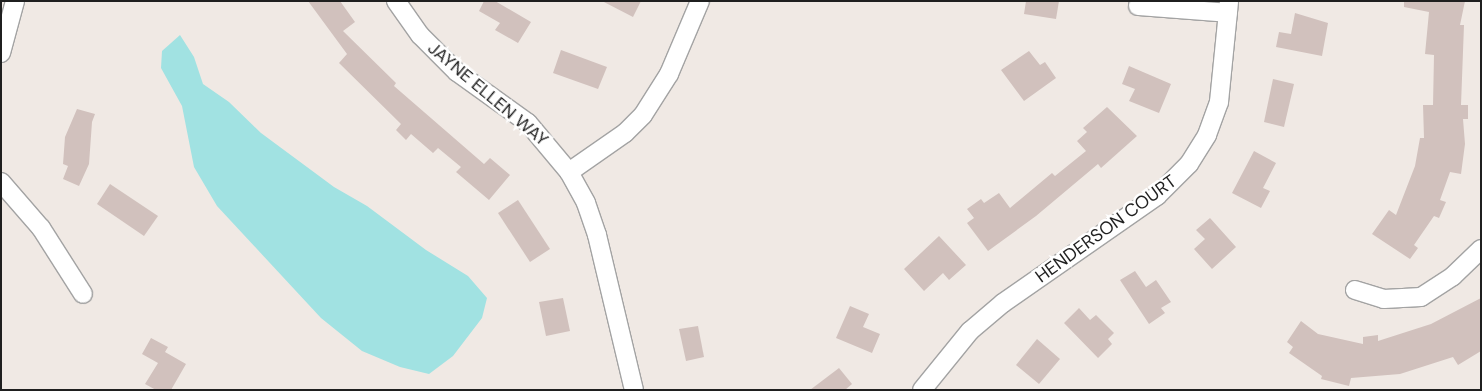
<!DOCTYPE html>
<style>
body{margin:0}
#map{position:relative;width:1482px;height:391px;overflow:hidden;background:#f0e9e4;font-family:"DM Sans",sans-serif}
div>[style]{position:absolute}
.water>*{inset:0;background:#a1e2e2}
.building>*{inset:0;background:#d1c1bd}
.roads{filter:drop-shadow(1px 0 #a3a3a3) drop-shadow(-1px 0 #a3a3a3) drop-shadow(0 1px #a3a3a3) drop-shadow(0 -1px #a3a3a3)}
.minor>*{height:18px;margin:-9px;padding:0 9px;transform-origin:9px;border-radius:9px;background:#fff}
span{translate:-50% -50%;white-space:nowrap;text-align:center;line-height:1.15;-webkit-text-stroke:5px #fff;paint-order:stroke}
.street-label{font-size:18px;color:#1f1f1f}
.frame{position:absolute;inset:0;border:2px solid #1f1f1f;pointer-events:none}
</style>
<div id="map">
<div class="water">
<i style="clip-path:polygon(180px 35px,194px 57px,203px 84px,229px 102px,261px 133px,334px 187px,367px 206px,426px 250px,468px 276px,487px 298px,482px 318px,453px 356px,429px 374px,400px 367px,362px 351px,321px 318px,217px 206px,194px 167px,182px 106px,161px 68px,162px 51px)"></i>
</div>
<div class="building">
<i style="clip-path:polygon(308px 1px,340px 1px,355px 22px,343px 31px,396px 83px,394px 86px,484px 164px,490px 158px,510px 175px,489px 200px,456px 172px,461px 167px,438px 148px,433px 153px,411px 134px,406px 140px,396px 130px,401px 124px,339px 63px,347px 54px)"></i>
<i style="clip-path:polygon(484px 1px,495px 1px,531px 22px,518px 43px,495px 30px,500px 23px,479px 11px)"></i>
<i style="clip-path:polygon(602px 1px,641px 1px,633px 17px)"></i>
<i style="clip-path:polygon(1026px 1px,1059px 1px,1056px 19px,1024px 14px)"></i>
<i style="clip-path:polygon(1404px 1px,1465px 1px,1460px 25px,1464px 25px,1461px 105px,1468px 105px,1468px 119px,1463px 119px,1465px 144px,1461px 174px,1450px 172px,1440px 200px,1446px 202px,1439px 218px,1434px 216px,1414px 245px,1418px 248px,1410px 259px,1372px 234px,1389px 210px,1396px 215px,1415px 166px,1420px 138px,1424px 138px,1423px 105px,1433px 105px,1434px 55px,1425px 54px,1429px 12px,1404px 7px)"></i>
<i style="clip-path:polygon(1295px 13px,1328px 23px,1322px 56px,1276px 47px,1279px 32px,1291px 34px)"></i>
<i style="clip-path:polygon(561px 50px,607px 67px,598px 89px,553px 73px)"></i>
<i style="clip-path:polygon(1029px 51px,1040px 65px,1045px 62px,1056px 78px,1024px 101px,1001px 70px)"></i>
<i style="clip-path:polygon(1129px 66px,1171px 84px,1159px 113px,1129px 101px,1135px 89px,1122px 84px)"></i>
<i style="clip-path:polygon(1273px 79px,1294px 84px,1284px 127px,1264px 122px)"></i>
<i style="clip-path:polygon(1107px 107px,1137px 136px,1101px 168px,1098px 164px,1036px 216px,988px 251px,967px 223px,974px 218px,967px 209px,981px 199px,984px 203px,999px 193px,1010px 208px,1052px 173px,1055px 176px,1086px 151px,1077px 141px,1087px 132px,1083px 128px)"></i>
<i style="clip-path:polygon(77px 109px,95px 114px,92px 122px,89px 164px,79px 186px,63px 179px,68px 166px,63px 164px,65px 137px)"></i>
<i style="clip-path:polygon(1254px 151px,1276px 163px,1263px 188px,1270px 191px,1261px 208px,1232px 193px)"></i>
<i style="clip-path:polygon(110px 184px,158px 216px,144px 236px,97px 204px)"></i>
<i style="clip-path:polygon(518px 200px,550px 249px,530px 262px,498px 213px)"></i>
<i style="clip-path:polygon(1210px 218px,1236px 247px,1212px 269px,1194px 249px,1205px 239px,1196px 230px)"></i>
<i style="clip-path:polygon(939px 236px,966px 265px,949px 280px,943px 273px,924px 291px,904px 269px)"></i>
<i style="clip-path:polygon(1135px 271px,1146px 287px,1156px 280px,1171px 302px,1161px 308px,1165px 313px,1149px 324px,1120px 280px)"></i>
<i style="clip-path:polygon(563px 298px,570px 331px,546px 336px,539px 302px)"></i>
<i style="clip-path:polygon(1481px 298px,1481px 351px,1458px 365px,1453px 357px,1400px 374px,1351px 378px,1349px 386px,1321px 379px,1322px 376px,1289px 353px,1293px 347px,1287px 342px,1301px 321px,1318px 334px,1363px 344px,1363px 337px,1378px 335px,1378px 341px,1431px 324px)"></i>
<i style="clip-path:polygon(850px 306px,869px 314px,863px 327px,880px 334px,872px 353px,836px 338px)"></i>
<i style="clip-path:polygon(1079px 308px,1090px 320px,1096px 315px,1114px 333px,1108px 339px,1112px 344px,1098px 358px,1064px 323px)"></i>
<i style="clip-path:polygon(698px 326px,704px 357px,686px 361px,679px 329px)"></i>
<i style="clip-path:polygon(151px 338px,168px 347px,165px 352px,186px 364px,171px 390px,156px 390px,145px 384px,158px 363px,142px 354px)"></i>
<i style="clip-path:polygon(1037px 339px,1060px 359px,1039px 384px,1016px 365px)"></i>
<i style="clip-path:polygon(839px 368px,852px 384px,845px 390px,810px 390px)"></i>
</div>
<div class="roads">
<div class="minor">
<i style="left:396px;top:1px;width:42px;rotate:54.8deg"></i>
<i style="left:420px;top:35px;width:52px;rotate:45deg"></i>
<i style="left:457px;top:72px;width:87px;rotate:35.7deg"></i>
<i style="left:528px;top:123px;width:64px;rotate:50.1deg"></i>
<i style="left:569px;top:172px;width:35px;rotate:61deg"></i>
<i style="left:586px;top:203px;width:34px;rotate:71deg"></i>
<i style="left:597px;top:235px;width:159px;rotate:76.6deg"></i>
<i style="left:1138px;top:6px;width:90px;rotate:4.4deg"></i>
<i style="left:1px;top:53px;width:54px;rotate:-74.9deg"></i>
<i style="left:569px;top:172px;width:68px;rotate:-34.9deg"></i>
<i style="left:625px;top:133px;width:25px;rotate:-45deg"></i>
<i style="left:643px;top:115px;width:49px;rotate:-57.6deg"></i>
<i style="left:669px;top:74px;width:79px;rotate:-67deg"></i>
<i style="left:1px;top:182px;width:61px;rotate:49deg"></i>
<i style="left:41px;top:228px;width:78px;rotate:57.5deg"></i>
<i style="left:1355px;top:290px;width:30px;rotate:17deg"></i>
<i style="left:1384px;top:299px;width:37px;rotate:-3deg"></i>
<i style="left:1421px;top:297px;width:38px;rotate:-33deg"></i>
<i style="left:1453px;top:276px;width:39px;rotate:-44deg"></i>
<i style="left:922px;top:390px;width:76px;rotate:-50.9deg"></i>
<i style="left:970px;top:331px;width:43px;rotate:-40.3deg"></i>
<i style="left:1003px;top:303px;width:188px;rotate:-34.8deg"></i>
<i style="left:1157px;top:196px;width:45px;rotate:-45deg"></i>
<i style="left:1189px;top:164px;width:34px;rotate:-58deg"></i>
<i style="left:1207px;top:135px;width:35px;rotate:-70deg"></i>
<i style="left:1219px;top:102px;width:101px;rotate:-84.3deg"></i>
</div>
</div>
<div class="street-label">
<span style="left:488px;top:94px;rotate:40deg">JAYNE ELLEN WAY</span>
<span style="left:1106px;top:229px;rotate:-36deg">HENDERSON COURT</span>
</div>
<div class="frame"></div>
</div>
